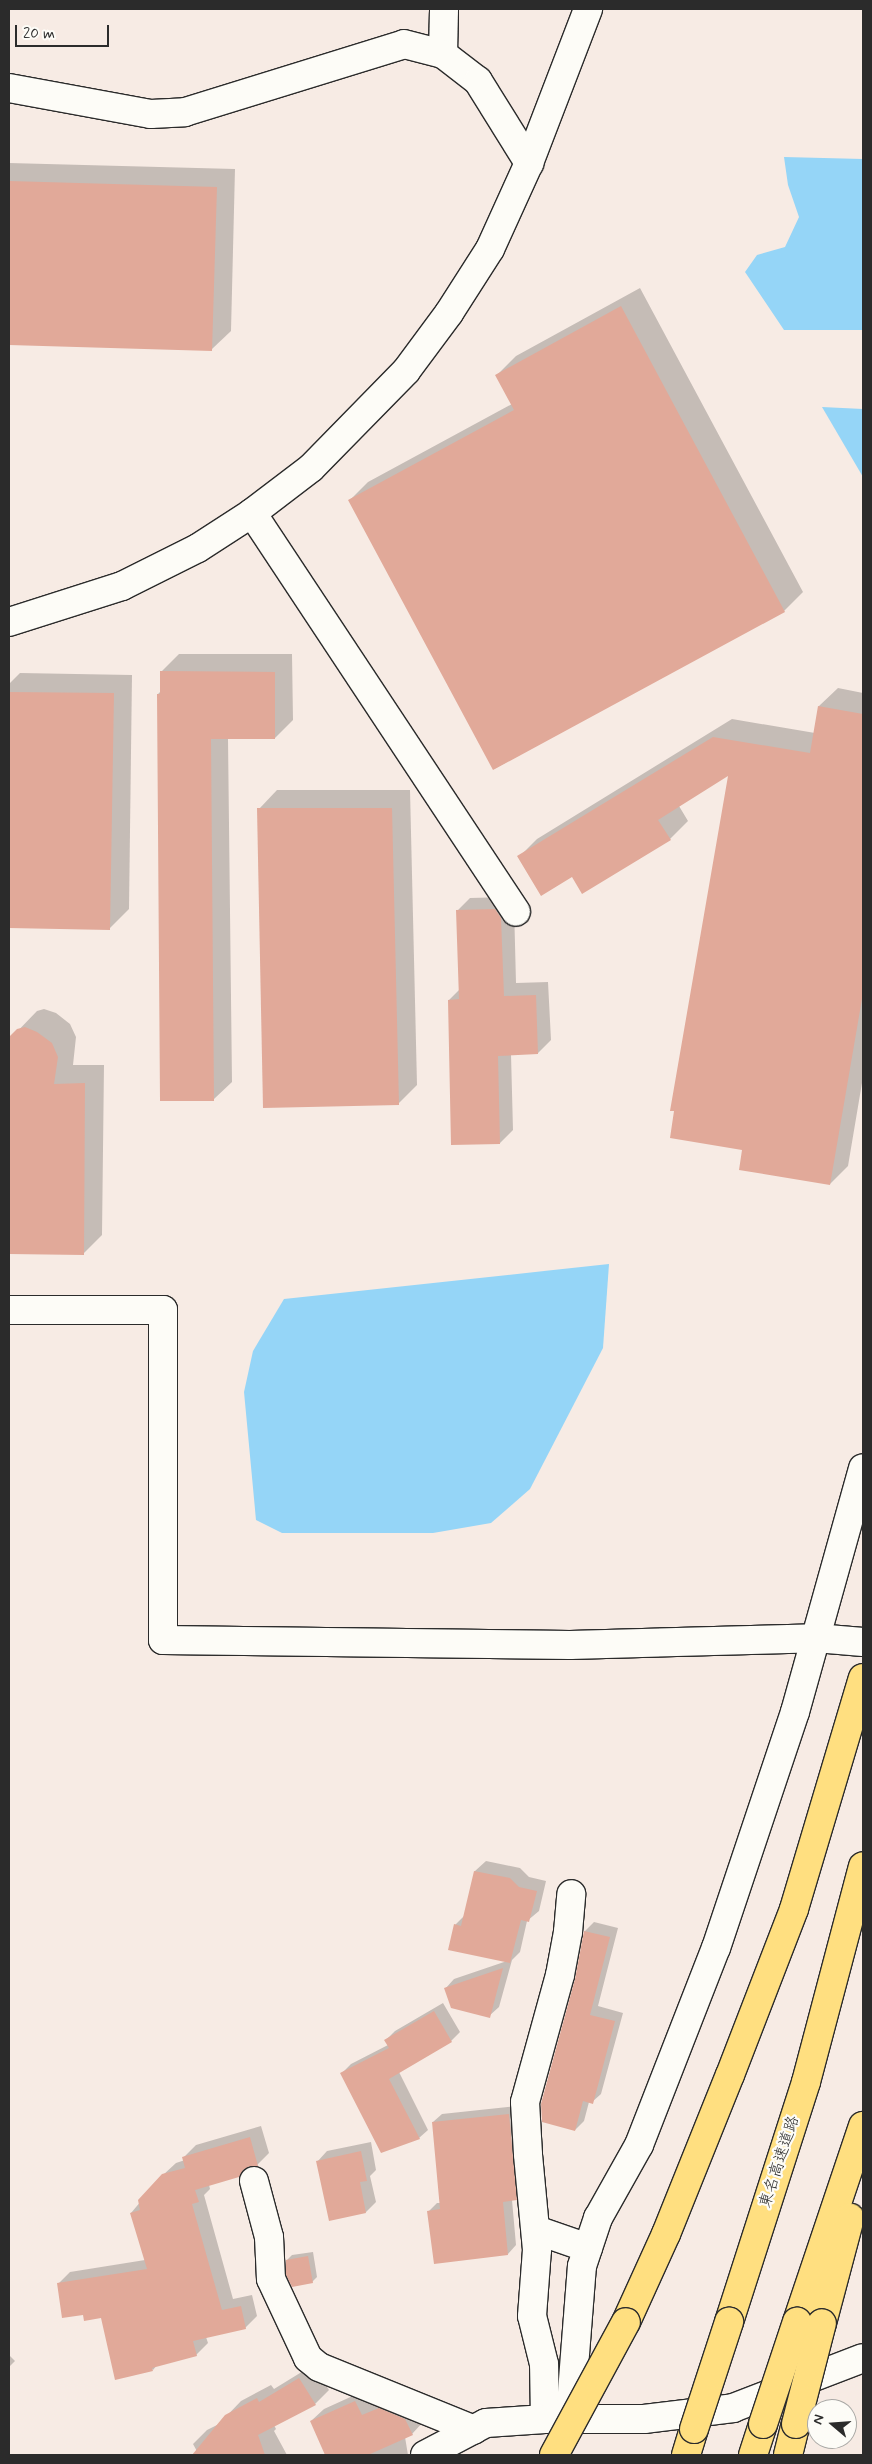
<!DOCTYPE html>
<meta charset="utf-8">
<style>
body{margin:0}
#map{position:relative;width:872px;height:2464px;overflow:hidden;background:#f7ebe4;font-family:Mynerve,"Klee One",sans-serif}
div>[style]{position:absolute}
.water>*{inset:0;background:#95d5f7}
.shadow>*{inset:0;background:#0003}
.building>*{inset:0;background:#e1a999}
.roads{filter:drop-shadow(1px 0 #2b2b2b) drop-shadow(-1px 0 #2b2b2b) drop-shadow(0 1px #2b2b2b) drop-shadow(0 -1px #2b2b2b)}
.minor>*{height:28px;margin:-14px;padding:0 14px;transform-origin:14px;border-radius:14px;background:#fdfcf7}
.highway>*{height:28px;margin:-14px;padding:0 14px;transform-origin:14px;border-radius:14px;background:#ffdf80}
.bridges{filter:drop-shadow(1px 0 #2b2b2b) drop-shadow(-1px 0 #2b2b2b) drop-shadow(0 1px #2b2b2b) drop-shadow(0 -1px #2b2b2b)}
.highway-bridge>*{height:28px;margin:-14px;padding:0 14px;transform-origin:14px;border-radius:14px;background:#ffdf80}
span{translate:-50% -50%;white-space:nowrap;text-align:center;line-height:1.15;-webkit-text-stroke:4.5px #fdfcf7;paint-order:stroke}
.street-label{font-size:16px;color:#2b2b2b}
.frame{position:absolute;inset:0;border:10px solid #2b2b2b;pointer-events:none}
.north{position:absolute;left:807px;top:2399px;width:50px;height:50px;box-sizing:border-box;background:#fdfcf7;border:1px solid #a9a8a5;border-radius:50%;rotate:288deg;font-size:14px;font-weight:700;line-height:20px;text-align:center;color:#2b2b2b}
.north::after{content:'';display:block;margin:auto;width:18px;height:22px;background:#2b2b2b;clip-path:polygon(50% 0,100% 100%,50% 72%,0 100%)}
.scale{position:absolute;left:15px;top:25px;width:94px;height:22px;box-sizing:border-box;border:2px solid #2b2b2b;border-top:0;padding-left:6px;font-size:15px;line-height:18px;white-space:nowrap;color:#2b2b2b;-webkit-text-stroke:4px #fdfcf7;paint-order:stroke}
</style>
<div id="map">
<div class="water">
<i style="clip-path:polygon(784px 157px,863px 159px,863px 330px,784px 330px,745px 272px,757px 255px,785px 247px,799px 217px,788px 185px)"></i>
<i style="clip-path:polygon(822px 407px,863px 409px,863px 477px)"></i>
<i style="clip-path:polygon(609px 1264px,603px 1348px,530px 1489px,491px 1523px,433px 1533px,282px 1533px,256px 1520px,244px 1392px,253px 1351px,284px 1299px)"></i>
</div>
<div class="shadow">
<i style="clip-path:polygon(9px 163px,235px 169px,231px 331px,212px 349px,9px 344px)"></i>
<i style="clip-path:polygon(640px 288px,803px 592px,784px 611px,494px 769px,350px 500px,368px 482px,512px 404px,497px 375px,516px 356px)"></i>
<i style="clip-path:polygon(179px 654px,292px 654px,293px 720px,275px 738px,228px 738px,232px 1082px,214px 1099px,158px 694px,161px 691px,161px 672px)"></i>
<i style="clip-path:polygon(20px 673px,132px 675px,129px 909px,110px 928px,9px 927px,9px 684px)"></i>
<i style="clip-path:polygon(838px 688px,863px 693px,863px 1077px,848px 1166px,830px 1184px,730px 773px,679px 806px,688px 821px,670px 839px,572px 875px,519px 857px,537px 839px,732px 719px,815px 733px,819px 706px)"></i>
<i style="clip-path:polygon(277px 790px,410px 790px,417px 1085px,398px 1104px,259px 809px)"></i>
<i style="clip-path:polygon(508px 897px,514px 905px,516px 983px,548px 982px,551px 1040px,538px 1053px,511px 1054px,513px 1130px,500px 1143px,449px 1000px,460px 989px,457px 911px,470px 898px)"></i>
<i style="clip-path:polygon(44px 1009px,56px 1013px,70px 1024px,76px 1037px,73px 1065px,104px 1065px,102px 1235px,83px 1254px,9px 1253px,9px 1040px,37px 1011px)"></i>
<i style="clip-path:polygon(486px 1861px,520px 1868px,529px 1877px,546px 1881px,539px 1911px,527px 1921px,520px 1952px,512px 1960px,499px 2007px,489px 2016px,445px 1989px,454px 1979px,507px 1961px,455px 1925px,465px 1915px,475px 1871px)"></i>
<i style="clip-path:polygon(594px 1922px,618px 1928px,598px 2006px,623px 2013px,601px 2094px,592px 2102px,589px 2102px,584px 2121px,575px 2130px,576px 1979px,585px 1931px)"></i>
<i style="clip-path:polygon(443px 2003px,460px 2032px,451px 2041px,399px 2072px,428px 2130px,419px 2138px,342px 2073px,351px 2064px,388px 2045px,386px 2040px,395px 2031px)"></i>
<i style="clip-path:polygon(517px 2106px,525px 2190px,516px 2199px,512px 2200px,516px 2245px,508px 2254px,428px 2212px,437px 2203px,441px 2203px,433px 2122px,442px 2114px)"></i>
<i style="clip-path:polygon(261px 2126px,269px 2153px,257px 2165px,249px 2165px,238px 2176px,209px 2185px,210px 2189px,204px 2195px,233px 2299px,252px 2295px,257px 2316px,245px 2328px,206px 2337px,208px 2343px,196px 2355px,157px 2365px,153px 2370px,102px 2317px,84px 2313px,58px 2284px,70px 2272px,145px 2260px,131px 2213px,163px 2175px,176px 2163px,185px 2160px,184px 2157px,196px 2145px)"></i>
<i style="clip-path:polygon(371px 2142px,376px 2170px,370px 2176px,376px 2202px,366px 2212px,330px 2219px,317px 2162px,327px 2151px)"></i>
<i style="clip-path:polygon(313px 2252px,317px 2277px,312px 2282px,287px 2260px,292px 2255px)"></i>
<i style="clip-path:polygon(9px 2355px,15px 2361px,9px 2367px)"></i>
<i style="clip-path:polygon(313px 2365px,329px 2390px,315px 2404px,274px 2425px,276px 2429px,274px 2431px,287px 2455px,199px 2455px,193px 2444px,207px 2430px,219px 2424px,241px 2401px,271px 2385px,274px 2389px)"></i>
<i style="clip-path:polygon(368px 2389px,424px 2421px,412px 2434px,405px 2437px,408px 2455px,327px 2455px,311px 2421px,324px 2409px)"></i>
</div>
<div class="building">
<i style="clip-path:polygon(9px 181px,217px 187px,212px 351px,9px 345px)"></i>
<i style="clip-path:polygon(621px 306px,785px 612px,493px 770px,348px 500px,514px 410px,495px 375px)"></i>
<i style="clip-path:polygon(160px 671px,275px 672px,275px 739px,211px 739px,214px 1101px,160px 1101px,157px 694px,160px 694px)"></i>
<i style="clip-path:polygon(9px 692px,114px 693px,110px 930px,9px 928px)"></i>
<i style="clip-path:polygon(818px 706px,863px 714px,863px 993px,830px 1185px,739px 1170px,742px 1150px,670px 1138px,674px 1111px,670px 1111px,728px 776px,658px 820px,671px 840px,582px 894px,572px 877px,541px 896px,517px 856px,713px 737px,810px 753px)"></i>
<i style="clip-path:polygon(257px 808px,392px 808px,399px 1105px,263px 1108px)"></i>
<i style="clip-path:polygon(495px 909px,501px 918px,504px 996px,536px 995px,538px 1054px,498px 1056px,500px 1144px,451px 1145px,448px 1000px,459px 999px,456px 910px)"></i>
<i style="clip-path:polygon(25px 1027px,37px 1032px,52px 1043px,58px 1057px,54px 1084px,85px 1083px,84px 1255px,9px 1254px,9px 1037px,17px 1029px)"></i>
<i style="clip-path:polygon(474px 1871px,510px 1878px,519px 1887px,537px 1891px,529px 1922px,521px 1920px,510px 1963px,448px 1950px,454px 1924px,461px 1926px)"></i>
<i style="clip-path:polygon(584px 1931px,610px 1937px,590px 2015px,615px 2021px,593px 2104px,583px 2101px,575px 2131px,542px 2122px,541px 2104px,575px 1979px)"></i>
<i style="clip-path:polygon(503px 1968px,490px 2018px,451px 2008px,444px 1988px)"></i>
<i style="clip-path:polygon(434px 2011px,452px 2042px,389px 2079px,420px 2139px,381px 2153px,340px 2073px,389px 2048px,384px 2040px)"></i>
<i style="clip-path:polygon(509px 2114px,517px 2200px,503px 2202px,508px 2255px,434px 2264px,427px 2211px,440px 2209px,432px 2122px)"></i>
<i style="clip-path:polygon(250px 2137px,258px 2166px,250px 2166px,243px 2170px,239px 2177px,195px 2190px,199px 2202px,192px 2204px,222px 2310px,241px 2306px,246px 2329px,193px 2341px,197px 2356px,152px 2368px,153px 2371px,115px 2380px,101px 2318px,84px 2321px,83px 2315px,62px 2318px,57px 2283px,147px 2269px,130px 2213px,140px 2210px,138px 2200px,162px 2174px,185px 2168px,182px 2157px)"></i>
<i style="clip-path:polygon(361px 2151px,367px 2181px,360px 2182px,366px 2213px,329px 2221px,316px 2161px)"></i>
<i style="clip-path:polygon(308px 2256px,313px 2283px,292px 2287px,286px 2275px,286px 2260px)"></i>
<i style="clip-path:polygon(299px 2378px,316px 2405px,258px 2435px,265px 2455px,192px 2455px,225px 2415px,257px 2398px,259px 2402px)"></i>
<i style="clip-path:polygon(355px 2401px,362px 2415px,379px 2408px,405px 2419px,413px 2435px,368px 2455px,325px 2455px,310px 2421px)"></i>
</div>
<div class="roads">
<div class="minor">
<i style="left:443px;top:54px;width:45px;rotate:-88.7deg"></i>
<i style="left:9px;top:88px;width:144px;rotate:10.4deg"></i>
<i style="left:151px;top:114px;width:34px;rotate:-3deg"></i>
<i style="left:185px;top:112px;width:229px;rotate:-17.2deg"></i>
<i style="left:404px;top:44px;width:40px;rotate:14.4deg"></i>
<i style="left:443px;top:54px;width:44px;rotate:37.6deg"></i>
<i style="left:478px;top:81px;width:97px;rotate:58.1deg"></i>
<i style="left:252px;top:513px;width:478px;rotate:56.5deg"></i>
<i style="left:9px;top:622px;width:119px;rotate:-17.7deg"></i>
<i style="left:122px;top:586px;width:85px;rotate:-26.6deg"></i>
<i style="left:198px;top:548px;width:64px;rotate:-32.9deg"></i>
<i style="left:252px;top:513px;width:74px;rotate:-37.3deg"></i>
<i style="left:311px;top:468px;width:136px;rotate:-45.6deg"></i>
<i style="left:406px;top:371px;width:72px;rotate:-53.4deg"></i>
<i style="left:449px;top:313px;width:76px;rotate:-57.4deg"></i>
<i style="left:490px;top:249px;width:94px;rotate:-65.6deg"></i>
<i style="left:529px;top:163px;width:165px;rotate:-69deg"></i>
<i style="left:9px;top:1310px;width:154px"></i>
<i style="left:163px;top:1310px;width:330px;rotate:90deg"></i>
<i style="left:163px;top:1640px;width:407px;rotate:0.7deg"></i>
<i style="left:570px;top:1645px;width:246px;rotate:-1.6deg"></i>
<i style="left:816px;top:1638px;width:47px;rotate:4.9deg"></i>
<i style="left:254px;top:2181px;width:58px;rotate:75deg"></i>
<i style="left:269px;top:2237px;width:42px;rotate:87.3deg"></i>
<i style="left:271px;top:2279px;width:87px;rotate:64.9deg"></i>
<i style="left:308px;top:2358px;width:14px;rotate:39deg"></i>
<i style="left:319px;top:2367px;width:167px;rotate:22.1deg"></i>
<i style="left:536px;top:2230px;width:55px;rotate:19.1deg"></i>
<i style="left:545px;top:2419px;width:55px;rotate:-91deg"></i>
<i style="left:544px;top:2364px;width:49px;rotate:-104deg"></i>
<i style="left:532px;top:2316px;width:66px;rotate:-85.7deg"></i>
<i style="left:537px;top:2250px;width:96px;rotate:-95.4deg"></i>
<i style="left:528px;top:2154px;width:52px;rotate:-93.3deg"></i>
<i style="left:525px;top:2102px;width:132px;rotate:-74.6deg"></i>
<i style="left:560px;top:1975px;width:44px;rotate:-79.5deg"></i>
<i style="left:568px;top:1932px;width:38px;rotate:-85deg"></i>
<i style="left:567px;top:2430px;width:12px;rotate:-76deg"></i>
<i style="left:570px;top:2418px;width:152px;rotate:-85.5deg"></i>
<i style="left:582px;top:2266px;width:51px;rotate:-71.6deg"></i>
<i style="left:598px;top:2218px;width:84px;rotate:-60.7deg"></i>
<i style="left:639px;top:2145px;width:212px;rotate:-68.7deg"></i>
<i style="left:716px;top:1948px;width:249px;rotate:-71.5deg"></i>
<i style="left:795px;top:1712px;width:253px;rotate:-74.4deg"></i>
<i style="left:425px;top:2455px;width:69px;rotate:-27.7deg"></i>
<i style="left:486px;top:2423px;width:59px;rotate:-3.9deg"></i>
<i style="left:545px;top:2419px;width:99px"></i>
<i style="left:644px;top:2419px;width:90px;rotate:-7deg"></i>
<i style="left:733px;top:2408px;width:139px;rotate:-21deg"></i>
</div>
<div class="highway">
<i style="left:626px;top:2322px;width:97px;rotate:-65.6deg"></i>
<i style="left:666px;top:2234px;width:171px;rotate:-68.1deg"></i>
<i style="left:730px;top:2075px;width:178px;rotate:-68.9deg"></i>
<i style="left:794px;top:1909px;width:241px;rotate:-73.4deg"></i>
<i style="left:729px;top:2322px;width:252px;rotate:-72.2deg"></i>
<i style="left:806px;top:2082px;width:223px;rotate:-75.2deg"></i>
<i style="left:797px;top:2322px;width:207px;rotate:-71.4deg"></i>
<i style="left:822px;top:2323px;width:109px;rotate:-75.1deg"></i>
<i style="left:686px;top:2455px;width:27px;rotate:-73deg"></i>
<i style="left:753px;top:2455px;width:33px;rotate:-72deg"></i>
<i style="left:788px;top:2455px;width:32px;rotate:-76deg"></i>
</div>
</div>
<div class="bridges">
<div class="highway-bridge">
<i style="left:763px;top:2424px;width:108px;rotate:-71.6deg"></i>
<i style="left:796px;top:2424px;width:104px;rotate:-75.6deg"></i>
<i style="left:694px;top:2429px;width:113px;rotate:-71.9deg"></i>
<i style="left:554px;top:2455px;width:151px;rotate:-61.6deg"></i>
</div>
</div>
<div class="street-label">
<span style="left:780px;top:2162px;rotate:-72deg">東名高速道路</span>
</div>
<div class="frame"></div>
<div class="north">N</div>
<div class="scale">20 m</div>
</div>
